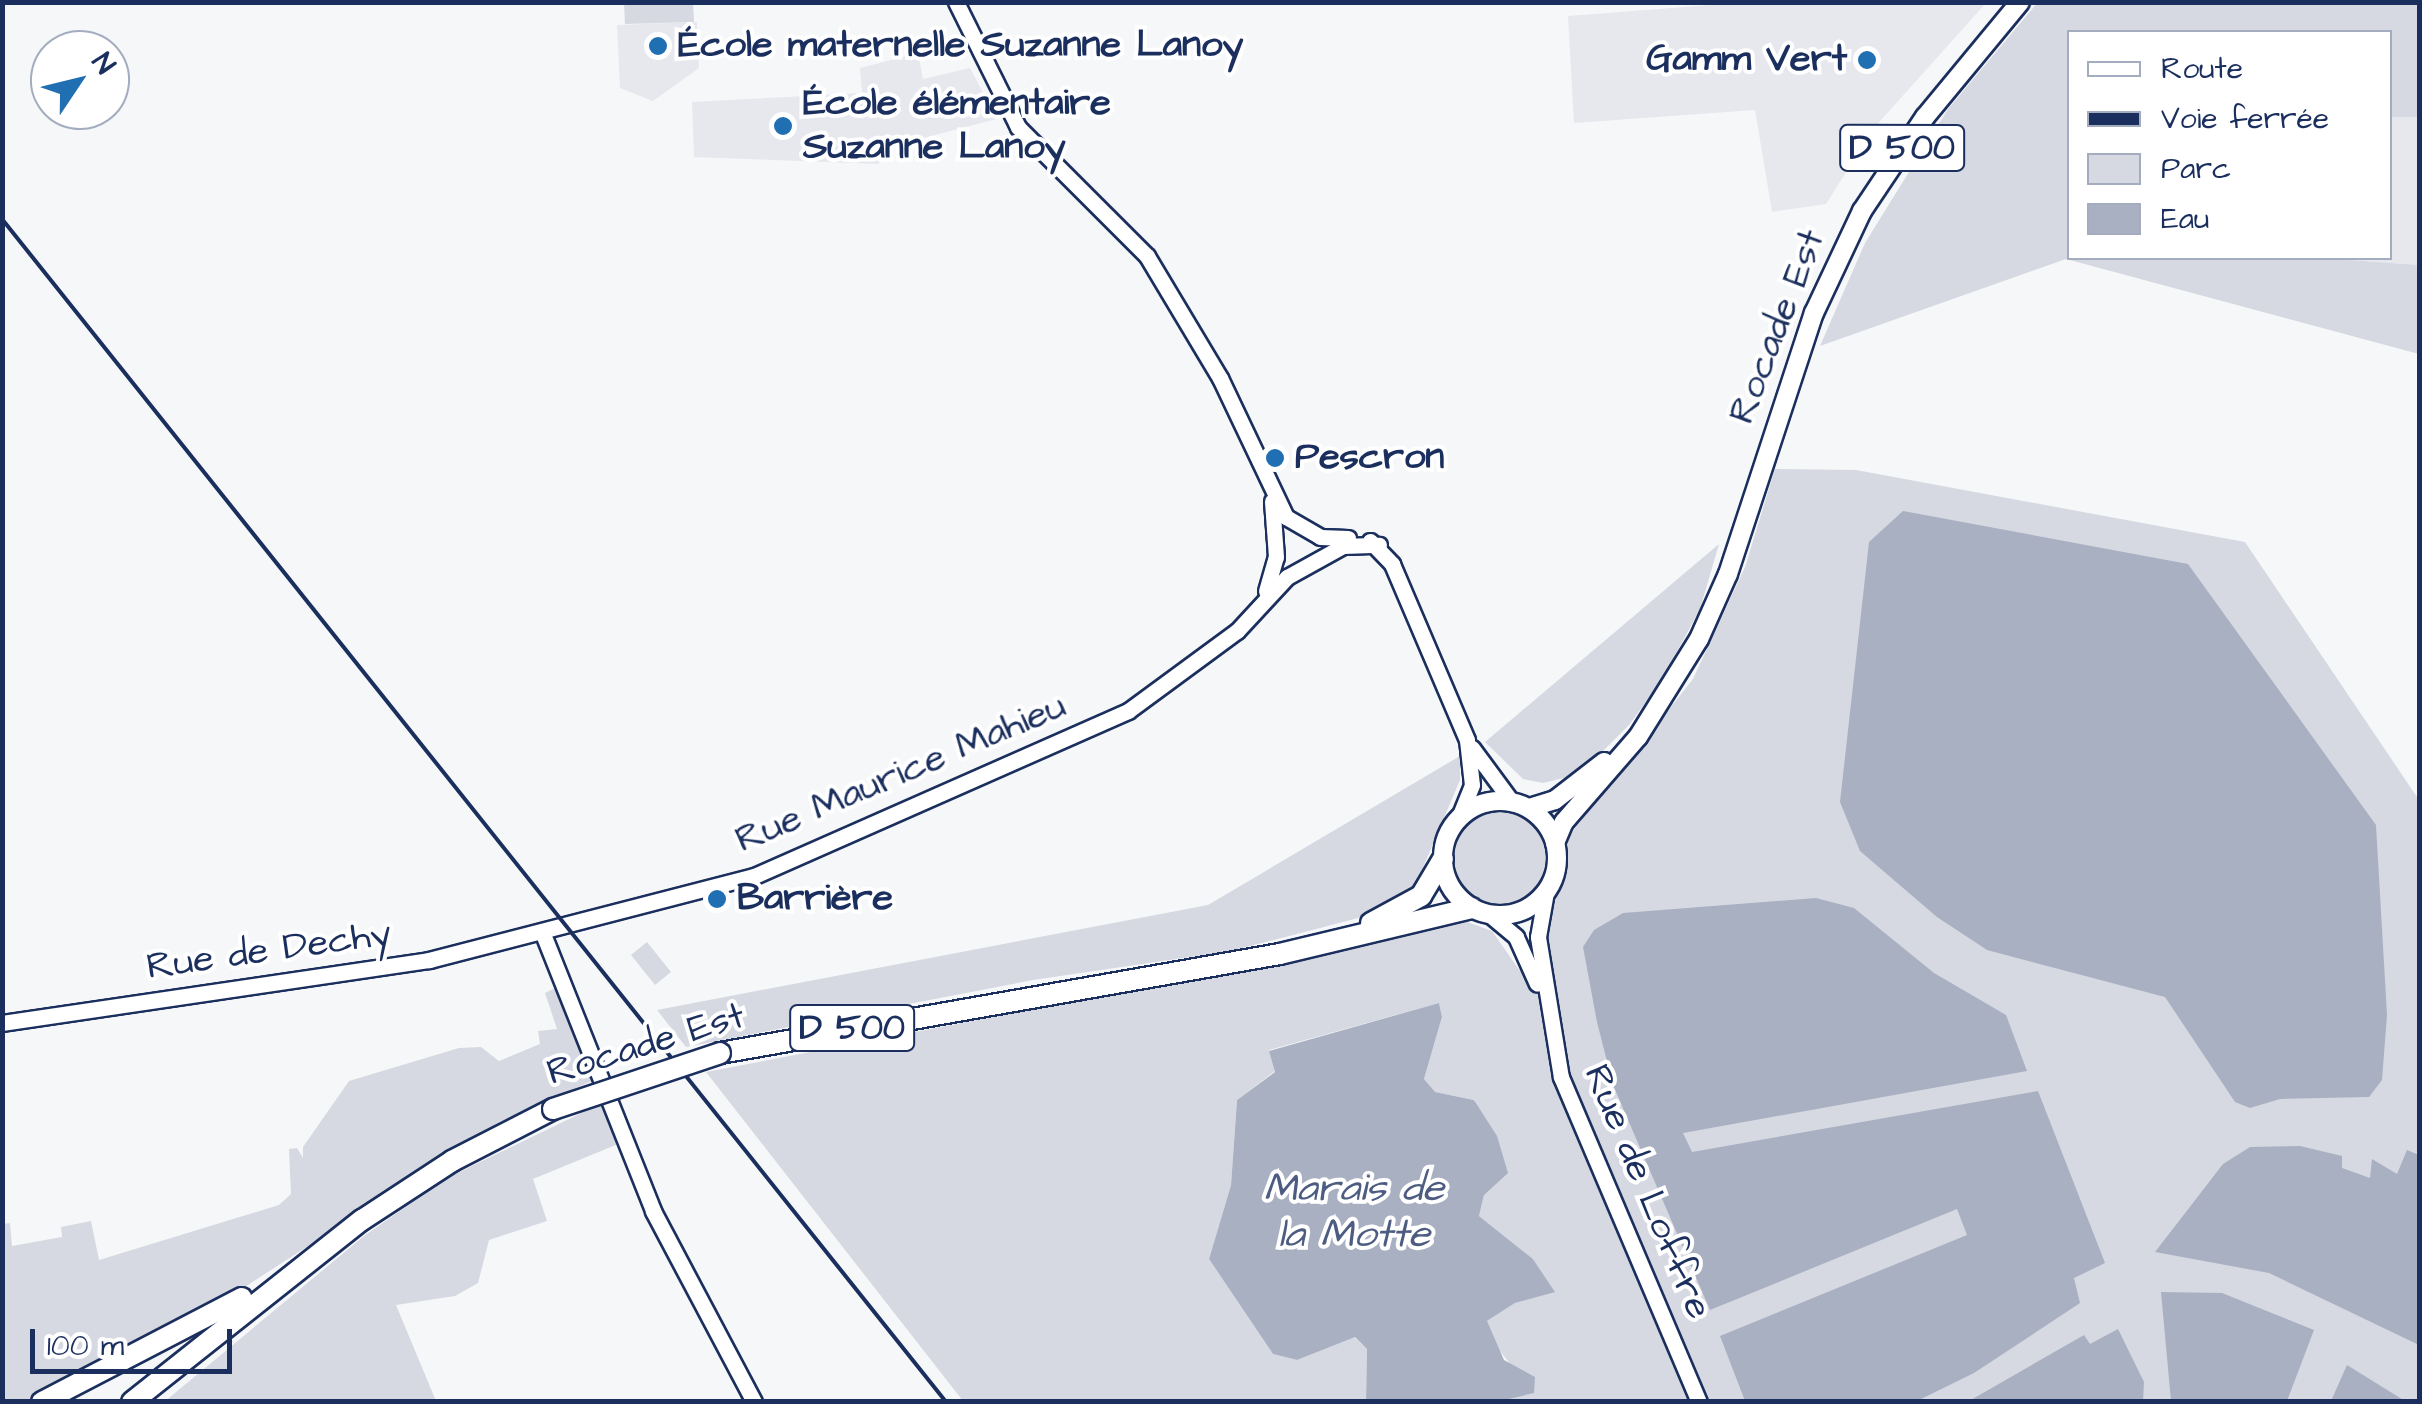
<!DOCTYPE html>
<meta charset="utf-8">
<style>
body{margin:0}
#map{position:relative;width:2422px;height:1404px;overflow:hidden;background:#f6f7f9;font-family:"Architects Daughter",sans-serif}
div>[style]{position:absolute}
.built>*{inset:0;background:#e6e8ee}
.green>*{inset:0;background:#d6d9e2}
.round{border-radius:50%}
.water>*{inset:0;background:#a9b0c1}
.roads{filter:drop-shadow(2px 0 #1b2f5e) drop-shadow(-2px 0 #1b2f5e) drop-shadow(0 2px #1b2f5e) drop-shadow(0 -2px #1b2f5e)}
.secondary>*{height:15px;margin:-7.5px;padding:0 7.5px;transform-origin:7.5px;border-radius:7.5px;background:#fff}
.primary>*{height:18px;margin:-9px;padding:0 9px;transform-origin:9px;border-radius:9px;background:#fff}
.primary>.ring{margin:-9px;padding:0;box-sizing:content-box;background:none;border:18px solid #fff;border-radius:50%}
.highway>*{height:20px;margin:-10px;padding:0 10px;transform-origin:10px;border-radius:10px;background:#fff}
.rail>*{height:4px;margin:-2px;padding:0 2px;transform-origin:2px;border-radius:2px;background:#1b2f5e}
.bridges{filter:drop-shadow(2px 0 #1b2f5e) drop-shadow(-2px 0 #1b2f5e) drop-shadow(0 2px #1b2f5e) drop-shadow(0 -2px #1b2f5e)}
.highway-bridge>*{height:20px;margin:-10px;padding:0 10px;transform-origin:10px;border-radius:10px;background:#fff}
.dots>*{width:28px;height:28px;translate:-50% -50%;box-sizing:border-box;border:5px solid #fff;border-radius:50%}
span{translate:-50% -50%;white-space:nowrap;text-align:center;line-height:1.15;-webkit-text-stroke:8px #fff;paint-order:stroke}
.shield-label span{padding:2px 8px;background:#fff;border:2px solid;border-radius:8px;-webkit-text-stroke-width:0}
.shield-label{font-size:35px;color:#1b2f5e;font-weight:700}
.poi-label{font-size:38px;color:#1b2f5e;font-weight:700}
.left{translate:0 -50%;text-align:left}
.right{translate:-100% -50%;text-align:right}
.street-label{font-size:38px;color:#1b2f5e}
.water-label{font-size:40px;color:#4d5c81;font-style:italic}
.frame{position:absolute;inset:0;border:5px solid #1b2f5e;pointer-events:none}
.legend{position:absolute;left:2067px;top:30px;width:325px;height:230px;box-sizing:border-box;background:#fff;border:2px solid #a4acbf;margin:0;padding:12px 18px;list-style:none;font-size:30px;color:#1b2f5e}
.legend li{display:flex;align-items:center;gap:20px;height:50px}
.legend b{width:50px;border:2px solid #a4acbf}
.north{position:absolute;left:30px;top:30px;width:100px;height:100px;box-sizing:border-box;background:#fff;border:2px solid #a4acbf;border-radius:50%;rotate:55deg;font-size:28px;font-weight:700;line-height:40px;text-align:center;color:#1b2f5e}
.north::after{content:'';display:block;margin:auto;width:35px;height:45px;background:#1f6fb2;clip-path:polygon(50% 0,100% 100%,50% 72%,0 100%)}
.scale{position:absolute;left:30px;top:1329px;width:202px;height:45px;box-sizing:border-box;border:5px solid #1b2f5e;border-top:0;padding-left:12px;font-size:30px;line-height:35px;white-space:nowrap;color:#1b2f5e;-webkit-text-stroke:8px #fff;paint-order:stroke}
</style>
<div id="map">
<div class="built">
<i style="clip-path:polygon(1749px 2px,1986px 2px,1986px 3px,1874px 128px,1826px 204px,1772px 212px,1755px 110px,1574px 123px,1568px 16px)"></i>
<i style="clip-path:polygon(697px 22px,699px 68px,653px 101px,620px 88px,617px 25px)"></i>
<i style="clip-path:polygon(918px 53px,923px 79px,970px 68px,997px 119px,880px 149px,879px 164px,694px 157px,692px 102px,862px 93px,860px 68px)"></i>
<i style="clip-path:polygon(2390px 117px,2419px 117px,2419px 265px,2322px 258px,2390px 258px)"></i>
</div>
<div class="green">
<i style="clip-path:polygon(2038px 2px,2419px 3px,2419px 117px,2390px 117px,2390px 32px,2070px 32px,2070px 258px,2322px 258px,2419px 265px,2419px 354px,2066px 259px,1820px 346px,1865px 243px,1948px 109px)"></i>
<i style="clip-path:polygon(624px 3px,693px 3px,694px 22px,625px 24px)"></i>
<i style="clip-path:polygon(1775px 469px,1856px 470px,2245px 542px,2419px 800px,2419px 1401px,1496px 1401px,1533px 1393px,1489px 1337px,1487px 1321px,1515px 1303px,1554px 1291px,1533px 1259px,1479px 1216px,1484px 1195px,1475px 1100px,1434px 1092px,1424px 1079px,1442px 1017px,1439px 1003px,1269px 1050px,1275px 1071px,1237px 1100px,1231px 1185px,1209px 1259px,1273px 1354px,1297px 1360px,1354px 1337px,1367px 1349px,1366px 1401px,963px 1401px,706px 1072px,1379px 943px,1459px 919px,1492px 931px,1520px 971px,1554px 907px,1569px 836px,1693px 679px,1745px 567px)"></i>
<i style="clip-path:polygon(1719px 544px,1700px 609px,1661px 681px,1629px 725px,1580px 774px,1543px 783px,1523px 779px,1485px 742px)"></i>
<i style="clip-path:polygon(1460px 756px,1460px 780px,1416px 884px,1366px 916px,1231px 951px,1033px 980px,686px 1047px,657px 1010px,1208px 905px)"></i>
<i class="round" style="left:1454px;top:811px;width:94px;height:94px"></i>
<i style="clip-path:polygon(647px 942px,671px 972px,655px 985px,631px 955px)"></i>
<i style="clip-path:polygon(555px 988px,592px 1081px,499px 1122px,194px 1320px,29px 1401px,3px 1402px,3px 1224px,10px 1223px,12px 1246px,62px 1237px,61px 1227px,91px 1221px,99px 1260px,279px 1205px,291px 1194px,289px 1149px,297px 1148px,303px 1158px,303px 1147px,349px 1081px,459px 1048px,481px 1047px,499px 1061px,540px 1044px,538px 1031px,557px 1029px,545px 993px)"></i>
<i style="clip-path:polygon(602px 1103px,618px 1144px,533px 1179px,547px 1221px,489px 1240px,478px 1283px,455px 1296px,396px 1305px,436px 1401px,164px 1402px,364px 1236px,447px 1178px)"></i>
</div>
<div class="water">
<i style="clip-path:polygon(1903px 511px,2188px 564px,2376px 825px,2387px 1015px,2382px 1080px,2369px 1097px,2280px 1099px,2250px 1108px,2235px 1102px,2165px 997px,1987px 950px,1937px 917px,1860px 851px,1840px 802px,1869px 542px)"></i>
<i style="clip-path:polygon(1816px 898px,1854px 908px,1934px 973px,2006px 1015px,2027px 1071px,1683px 1133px,1692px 1152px,2038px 1091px,2105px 1263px,2074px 1278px,2080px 1303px,1974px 1373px,1917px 1401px,1745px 1401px,1720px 1336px,1967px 1235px,1957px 1209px,1710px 1310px,1613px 1085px,1597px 1022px,1583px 947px,1594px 930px,1623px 913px)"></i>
<i style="clip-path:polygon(1439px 1003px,1442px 1017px,1424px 1079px,1435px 1092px,1474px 1100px,1497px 1136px,1508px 1173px,1484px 1195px,1479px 1216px,1533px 1259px,1555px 1292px,1515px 1303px,1487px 1321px,1504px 1360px,1535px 1377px,1534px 1393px,1496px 1402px,1366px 1401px,1367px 1349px,1355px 1337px,1297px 1360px,1273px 1354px,1209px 1259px,1231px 1185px,1237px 1100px,1275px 1072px,1269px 1051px)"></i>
<i style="clip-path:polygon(2300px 1146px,2342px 1156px,2342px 1168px,2370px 1178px,2372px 1159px,2397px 1174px,2407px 1150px,2419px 1155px,2419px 1345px,2269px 1273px,2155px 1252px,2223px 1164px,2250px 1147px)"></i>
<i style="clip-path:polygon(2161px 1292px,2222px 1293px,2314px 1330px,2287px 1401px,2171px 1401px)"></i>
<i style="clip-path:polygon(2118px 1329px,2144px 1382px,2143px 1401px,1969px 1401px,2084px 1335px,2090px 1344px)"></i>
<i style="clip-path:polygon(2347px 1365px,2405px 1401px,2331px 1401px)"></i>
</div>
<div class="roads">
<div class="secondary">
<i style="left:956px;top:2px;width:140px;rotate:63.6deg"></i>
<i style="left:1018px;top:127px;width:182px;rotate:45deg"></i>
<i style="left:1147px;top:256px;width:142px;rotate:59.1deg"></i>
<i style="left:1220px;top:378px;width:154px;rotate:64.6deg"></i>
<i style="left:1286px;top:517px;width:39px;rotate:30deg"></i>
<i style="left:1320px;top:537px;width:28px;rotate:2deg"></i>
<i style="left:1370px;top:541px;width:32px;rotate:46deg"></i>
<i style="left:1392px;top:564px;width:191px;rotate:66.9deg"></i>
<i style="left:1467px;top:740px;width:45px;rotate:83.7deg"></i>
<i style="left:1472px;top:785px;width:37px;rotate:112deg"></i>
<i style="left:1266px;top:591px;width:35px;rotate:-74deg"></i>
<i style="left:1276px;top:557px;width:56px;rotate:-94.1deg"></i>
<i style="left:1472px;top:748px;width:67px;rotate:53.5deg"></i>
<i style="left:1546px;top:892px;width:46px;rotate:100.1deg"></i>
<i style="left:1538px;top:937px;width:142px;rotate:80.7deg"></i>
<i style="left:1561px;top:1077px;width:353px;rotate:67deg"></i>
<i style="left:1490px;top:915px;width:34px;rotate:40deg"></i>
<i style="left:1516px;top:937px;width:51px;rotate:65.9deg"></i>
<i style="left:543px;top:934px;width:298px;rotate:68.3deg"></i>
<i style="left:653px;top:1211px;width:216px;rotate:62.1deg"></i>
<i style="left:2px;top:1023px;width:432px;rotate:-8.4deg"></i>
<i style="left:429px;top:960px;width:336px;rotate:-14.5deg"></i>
<i style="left:754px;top:876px;width:409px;rotate:-23.8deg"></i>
<i style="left:1128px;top:711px;width:135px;rotate:-36.3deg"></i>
<i style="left:1237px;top:631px;width:74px;rotate:-47.2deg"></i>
<i style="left:1287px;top:577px;width:64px;rotate:-29deg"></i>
<i style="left:1343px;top:546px;width:36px;rotate:-2deg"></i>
</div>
<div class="primary">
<i class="ring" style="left:1443px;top:801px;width:96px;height:96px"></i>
<i style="left:1529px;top:808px;width:27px;rotate:-17deg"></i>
<i style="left:1555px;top:800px;width:62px;rotate:-37.8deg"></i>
<i style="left:1555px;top:843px;width:23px;rotate:-67deg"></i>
<i style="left:1564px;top:822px;width:113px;rotate:-49deg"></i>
<i style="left:1638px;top:737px;width:115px;rotate:-58.1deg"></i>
<i style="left:1699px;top:639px;width:71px;rotate:-66deg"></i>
<i style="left:1728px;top:574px;width:275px;rotate:-71.8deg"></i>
<i style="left:1814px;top:313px;width:113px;rotate:-64.8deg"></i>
<i style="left:1862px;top:211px;width:113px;rotate:-56.2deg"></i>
<i style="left:1925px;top:117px;width:149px;rotate:-50.4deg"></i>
</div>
<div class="highway">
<i style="left:1371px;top:923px;width:57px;rotate:-28.4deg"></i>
<i style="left:1421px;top:896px;width:43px;rotate:-59.3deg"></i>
<i style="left:720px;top:1053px;width:569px;rotate:-10.03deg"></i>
<i style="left:1280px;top:954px;width:197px;rotate:-13.5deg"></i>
<i style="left:42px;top:1402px;width:225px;rotate:-27.5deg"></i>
<i style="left:132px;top:1402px;width:293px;rotate:-38.4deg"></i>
<i style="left:362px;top:1220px;width:108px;rotate:-33.2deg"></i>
<i style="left:452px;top:1161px;width:114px;rotate:-27.2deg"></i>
</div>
</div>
<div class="rail">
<i style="left:2px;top:219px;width:1513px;rotate:51.41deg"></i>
</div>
<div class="bridges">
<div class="highway-bridge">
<i style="left:553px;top:1109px;width:176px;rotate:-18.5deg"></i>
</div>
</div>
<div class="dots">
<i style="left:658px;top:46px;background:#1f6fb2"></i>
<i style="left:1867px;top:60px;background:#1f6fb2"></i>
<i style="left:783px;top:126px;background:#1f6fb2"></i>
<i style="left:1275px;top:458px;background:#1f6fb2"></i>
<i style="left:717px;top:899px;background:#1f6fb2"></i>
</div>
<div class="shield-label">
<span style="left:1902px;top:148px">D 500</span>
<span style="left:852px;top:1028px">D 500</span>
</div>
<div class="poi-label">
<span class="left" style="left:678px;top:46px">École maternelle Suzanne Lanoy</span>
<span class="right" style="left:1847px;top:60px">Gamm Vert</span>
<span class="left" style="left:803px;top:126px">École élémentaire<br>Suzanne Lanoy</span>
<span class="left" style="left:1295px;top:458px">Pescron</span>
<span class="left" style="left:737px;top:899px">Barrière</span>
</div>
<div class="street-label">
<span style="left:1778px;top:327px;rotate:-69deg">Rocade Est</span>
<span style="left:901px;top:774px;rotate:-23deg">Rue Maurice Mahieu</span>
<span style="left:269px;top:951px;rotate:-8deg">Rue de Dechy</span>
<span style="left:646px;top:1045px;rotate:-17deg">Rocade Est</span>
<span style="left:1647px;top:1192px;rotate:67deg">Rue de Loffre</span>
</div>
<div class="water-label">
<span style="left:1354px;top:1212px">Marais de<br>la Motte</span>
</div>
<div class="frame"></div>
<ul class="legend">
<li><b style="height:12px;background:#fff"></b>Route</li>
<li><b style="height:12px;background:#1b2f5e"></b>Voie ferrée</li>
<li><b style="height:28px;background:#d6d9e2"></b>Parc</li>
<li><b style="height:28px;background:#a9b0c1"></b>Eau</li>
</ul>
<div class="north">N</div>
<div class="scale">100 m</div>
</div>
